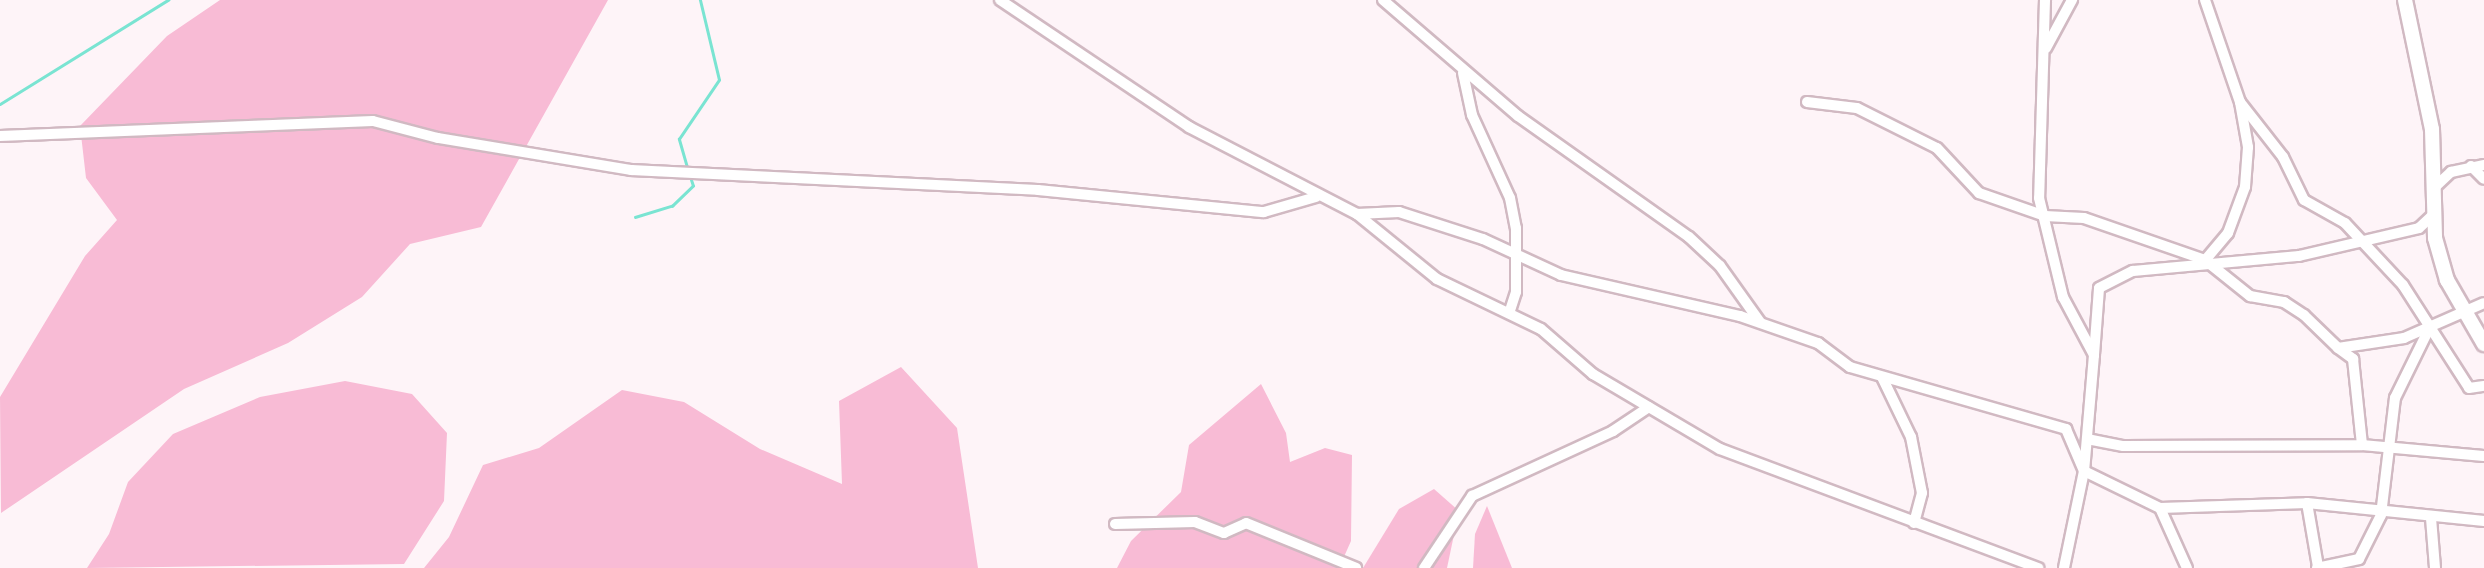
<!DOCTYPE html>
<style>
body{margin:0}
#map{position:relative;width:2484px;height:568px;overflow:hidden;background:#fef4f8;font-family:"PT Sans",sans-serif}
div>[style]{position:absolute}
.green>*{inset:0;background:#f8bbd5}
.stream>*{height:2.5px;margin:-1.25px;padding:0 1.25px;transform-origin:1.25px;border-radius:1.25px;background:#7ae4d2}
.roads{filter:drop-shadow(2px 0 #d1b9c2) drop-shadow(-2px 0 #d1b9c2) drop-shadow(0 2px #d1b9c2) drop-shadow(0 -2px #d1b9c2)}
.street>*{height:10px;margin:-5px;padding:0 5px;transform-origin:5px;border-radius:5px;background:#fff}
.secondary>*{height:14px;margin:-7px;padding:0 7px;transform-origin:7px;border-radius:7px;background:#fff}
span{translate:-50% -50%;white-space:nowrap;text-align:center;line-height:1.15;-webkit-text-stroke:7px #fff;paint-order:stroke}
</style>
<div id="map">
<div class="green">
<i style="clip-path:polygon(220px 0,608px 0,481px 227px,410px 244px,362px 297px,288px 343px,184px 389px,1px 513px,0 397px,85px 256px,117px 220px,86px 178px,80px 126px,167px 36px)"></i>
<i style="clip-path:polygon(901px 367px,957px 428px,978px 568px,424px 568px,449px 537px,483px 465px,539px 448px,622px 390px,684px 402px,760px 449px,842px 484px,839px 401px)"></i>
<i style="clip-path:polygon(345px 381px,412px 394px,447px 433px,444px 501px,404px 564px,87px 568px,109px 534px,128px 482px,173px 434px,260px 397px)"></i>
<i style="clip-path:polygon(1261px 384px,1286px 433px,1290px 462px,1325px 448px,1352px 455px,1351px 541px,1339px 568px,1117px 568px,1131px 541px,1181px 492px,1189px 445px)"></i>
<i style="clip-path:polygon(1434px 489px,1459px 511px,1447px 568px,1363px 568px,1399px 509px)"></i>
<i style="clip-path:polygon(1487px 506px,1512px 568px,1473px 568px,1475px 534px)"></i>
</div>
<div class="stream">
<i style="left:0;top:104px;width:198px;rotate:-31.8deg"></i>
<i style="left:688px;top:171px;width:33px;rotate:-106deg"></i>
<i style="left:679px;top:139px;width:71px;rotate:-55.9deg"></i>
<i style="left:719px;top:80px;width:82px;rotate:-103.4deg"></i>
<i style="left:635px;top:217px;width:39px;rotate:-17deg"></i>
<i style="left:672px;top:206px;width:29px;rotate:-44deg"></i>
<i style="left:693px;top:186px;width:9px;rotate:-108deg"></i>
</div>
<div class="roads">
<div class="street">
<i style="left:1000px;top:0;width:228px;rotate:33.9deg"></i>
<i style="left:1189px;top:127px;width:189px;rotate:27.4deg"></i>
<i style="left:1357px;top:214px;width:103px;rotate:39.1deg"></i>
<i style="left:1437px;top:279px;width:115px;rotate:25.7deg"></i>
<i style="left:1541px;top:329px;width:69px;rotate:40.9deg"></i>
<i style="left:1593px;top:374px;width:147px;rotate:30.6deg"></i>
<i style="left:1720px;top:449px;width:340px;rotate:20.5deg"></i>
<i style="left:1383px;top:0;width:178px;rotate:40.7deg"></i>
<i style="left:1518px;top:116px;width:209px;rotate:35.3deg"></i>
<i style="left:1689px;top:237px;width:42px;rotate:43.1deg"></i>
<i style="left:1720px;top:266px;width:69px;rotate:54.5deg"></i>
<i style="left:2045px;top:0;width:198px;rotate:91.7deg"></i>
<i style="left:2039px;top:198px;width:102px;rotate:76.4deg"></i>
<i style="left:2063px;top:297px;width:66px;rotate:61.9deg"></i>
<i style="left:2094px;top:355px;width:116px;rotate:94.9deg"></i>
<i style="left:2084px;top:471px;width:99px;rotate:101.7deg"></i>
<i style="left:2205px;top:0;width:108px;rotate:71.1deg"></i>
<i style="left:2240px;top:102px;width:46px;rotate:79.9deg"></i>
<i style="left:2248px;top:147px;width:40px;rotate:94.3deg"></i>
<i style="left:2245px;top:187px;width:49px;rotate:110.3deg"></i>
<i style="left:2228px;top:233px;width:35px;rotate:130deg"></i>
<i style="left:2046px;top:48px;width:55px;rotate:-61.6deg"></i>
<i style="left:1463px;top:73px;width:43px;rotate:77.9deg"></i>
<i style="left:1472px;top:115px;width:91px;rotate:65.4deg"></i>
<i style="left:1510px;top:198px;width:31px;rotate:79deg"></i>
<i style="left:1516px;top:228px;width:64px;rotate:90deg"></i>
<i style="left:1516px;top:292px;width:22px;rotate:108deg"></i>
<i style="left:1807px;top:102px;width:50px;rotate:6.8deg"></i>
<i style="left:1857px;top:108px;width:89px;rotate:26.6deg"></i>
<i style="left:1937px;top:148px;width:62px;rotate:47deg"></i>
<i style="left:1979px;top:193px;width:70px;rotate:19.2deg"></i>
<i style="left:2045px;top:216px;width:39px;rotate:3deg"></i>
<i style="left:2084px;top:218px;width:128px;rotate:19.1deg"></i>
<i style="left:2205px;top:260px;width:58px;rotate:38.7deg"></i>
<i style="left:2250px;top:296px;width:35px;rotate:10deg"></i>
<i style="left:2284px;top:302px;width:24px;rotate:33deg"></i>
<i style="left:2304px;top:315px;width:47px;rotate:44.1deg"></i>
<i style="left:2338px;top:348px;width:67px;rotate:-8.6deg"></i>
<i style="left:2404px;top:338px;width:87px;rotate:-23.6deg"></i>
<i style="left:2240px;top:102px;width:70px;rotate:52deg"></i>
<i style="left:2283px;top:157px;width:48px;rotate:64deg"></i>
<i style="left:2304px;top:200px;width:47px;rotate:29.3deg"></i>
<i style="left:2345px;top:223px;width:85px;rotate:46.9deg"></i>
<i style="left:2403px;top:285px;width:122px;rotate:57.3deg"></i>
<i style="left:2469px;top:388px;width:15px;rotate:-8deg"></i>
<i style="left:0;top:136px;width:373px;rotate:-2.3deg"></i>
<i style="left:373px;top:121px;width:67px;rotate:14.7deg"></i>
<i style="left:438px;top:138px;width:196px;rotate:9.4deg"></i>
<i style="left:631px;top:170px;width:407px;rotate:2.8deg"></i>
<i style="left:1038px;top:190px;width:227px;rotate:5.6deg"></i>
<i style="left:1264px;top:212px;width:54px;rotate:-16.1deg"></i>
<i style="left:2471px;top:166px;width:18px;rotate:45deg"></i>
<i style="left:2436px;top:186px;width:21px;rotate:-43deg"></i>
<i style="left:2451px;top:172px;width:34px;rotate:-12deg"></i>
<i style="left:1357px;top:214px;width:42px;rotate:-2.7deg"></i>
<i style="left:1399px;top:212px;width:88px;rotate:17.8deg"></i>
<i style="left:1483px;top:239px;width:86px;rotate:24.8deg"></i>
<i style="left:1561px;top:275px;width:184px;rotate:12.9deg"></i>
<i style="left:1740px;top:316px;width:83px;rotate:19.1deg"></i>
<i style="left:1818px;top:343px;width:40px;rotate:37deg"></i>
<i style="left:1850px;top:367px;width:225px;rotate:16deg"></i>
<i style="left:2066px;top:429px;width:46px;rotate:66.8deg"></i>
<i style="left:2084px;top:471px;width:85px;rotate:26deg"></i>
<i style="left:2160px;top:508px;width:66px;rotate:65.8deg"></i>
<i style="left:2338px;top:348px;width:19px;rotate:36deg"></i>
<i style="left:2353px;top:359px;width:86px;rotate:84deg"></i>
<i style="left:2094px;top:355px;width:67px;rotate:-85.7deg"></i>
<i style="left:2099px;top:288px;width:38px;rotate:-27deg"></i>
<i style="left:2133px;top:271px;width:167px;rotate:-5.2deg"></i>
<i style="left:2299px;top:256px;width:123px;rotate:-13.1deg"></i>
<i style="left:2419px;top:228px;width:22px;rotate:-43deg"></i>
<i style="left:1882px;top:377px;width:67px;rotate:64.2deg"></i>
<i style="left:1911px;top:437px;width:57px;rotate:78.9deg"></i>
<i style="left:1922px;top:493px;width:31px;rotate:105deg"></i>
<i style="left:2087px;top:439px;width:37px;rotate:11deg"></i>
<i style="left:2123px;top:446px;width:239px;rotate:-0.2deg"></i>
<i style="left:2362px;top:445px;width:122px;rotate:5.2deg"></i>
<i style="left:2307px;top:503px;width:65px;rotate:80.2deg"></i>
<i style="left:2160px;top:508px;width:147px;rotate:-1.9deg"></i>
<i style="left:2307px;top:503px;width:178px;rotate:5.8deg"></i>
<i style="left:2431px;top:518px;width:50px;rotate:85.4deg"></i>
<i style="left:1115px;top:524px;width:80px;rotate:-1.4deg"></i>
<i style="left:1195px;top:522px;width:31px;rotate:21deg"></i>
<i style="left:1224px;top:533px;width:24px;rotate:-24deg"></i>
<i style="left:1246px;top:523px;width:119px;rotate:22.2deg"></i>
<i style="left:1424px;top:568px;width:87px;rotate:-56.3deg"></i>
<i style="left:1472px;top:496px;width:155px;rotate:-24.7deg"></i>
<i style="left:1613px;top:431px;width:43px;rotate:-33.7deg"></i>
<i style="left:2317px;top:568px;width:43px;rotate:-12.1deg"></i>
<i style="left:2359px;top:559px;width:49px;rotate:-63.4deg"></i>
<i style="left:2381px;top:515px;width:118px;rotate:-83.2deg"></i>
<i style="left:2395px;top:398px;width:79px;rotate:-63.8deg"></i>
</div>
<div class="secondary">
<i style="left:2405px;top:0;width:132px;rotate:78.2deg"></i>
<i style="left:2432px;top:129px;width:109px;rotate:88.4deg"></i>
<i style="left:2435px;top:238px;width:44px;rotate:74.1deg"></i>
<i style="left:2447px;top:280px;width:74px;rotate:60deg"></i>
</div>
</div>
</div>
